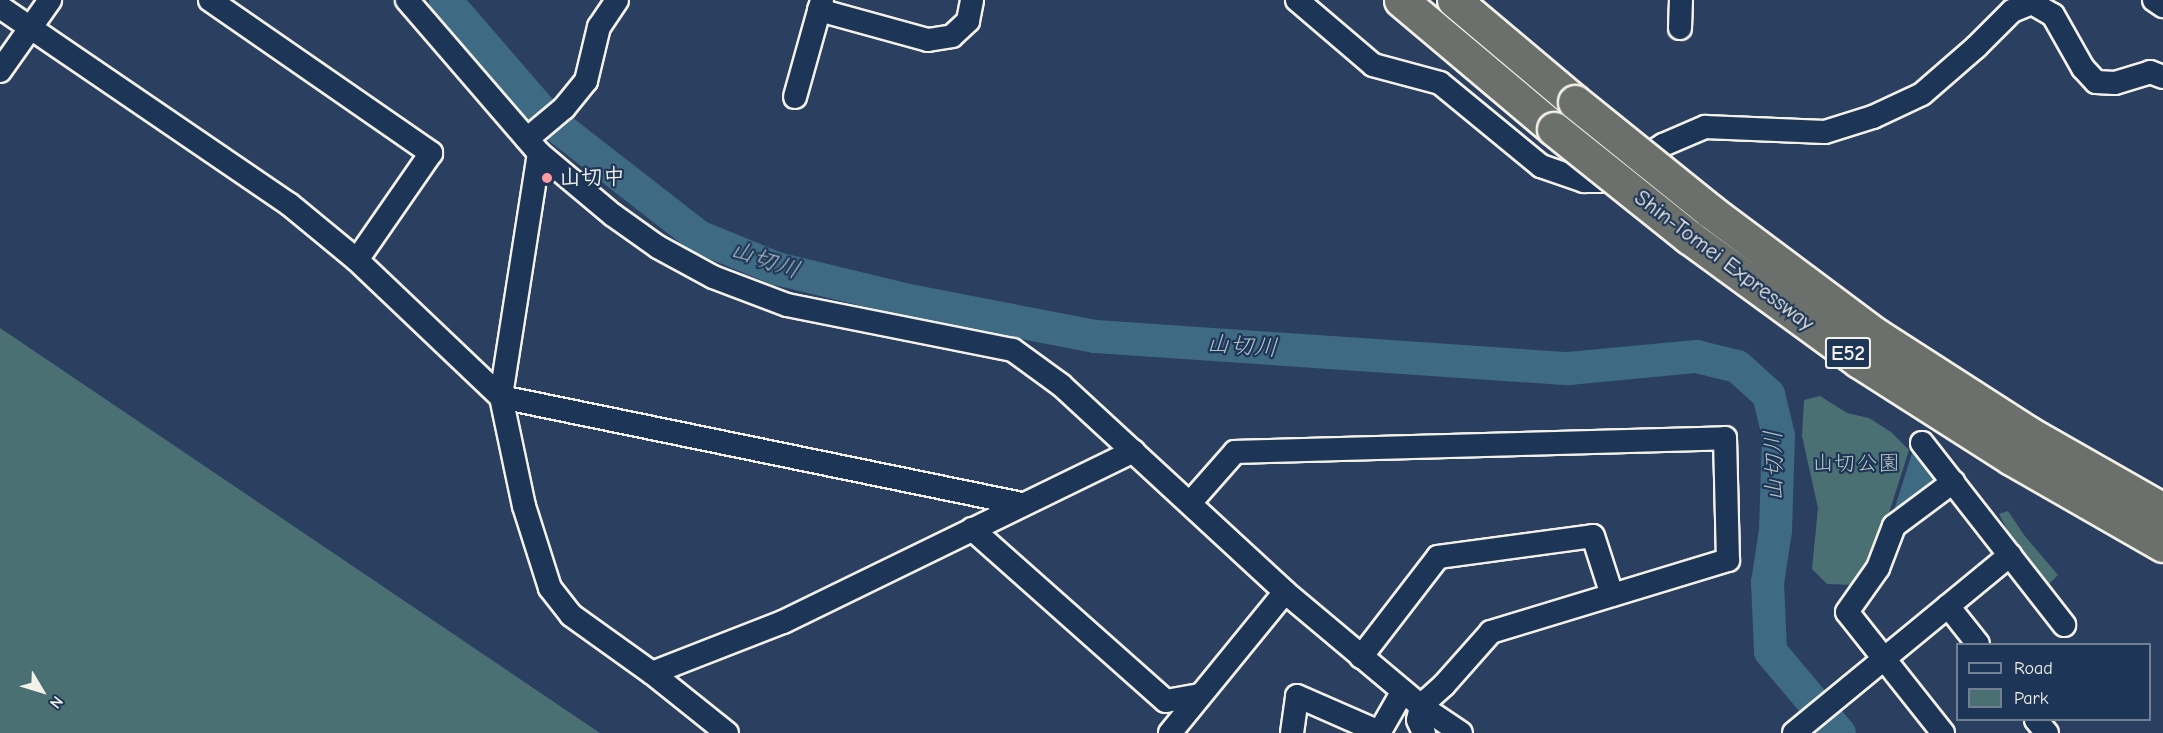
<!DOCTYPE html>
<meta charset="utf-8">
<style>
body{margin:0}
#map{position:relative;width:2163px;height:733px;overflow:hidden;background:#2b3f61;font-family:"Comic Neue","Klee One",sans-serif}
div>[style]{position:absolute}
.green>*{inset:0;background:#4a7074}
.water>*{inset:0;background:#3f6a84}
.river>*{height:33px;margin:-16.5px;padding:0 16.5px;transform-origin:16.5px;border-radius:16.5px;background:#3f6a84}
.roads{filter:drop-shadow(2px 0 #f4f1e8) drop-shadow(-2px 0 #f4f1e8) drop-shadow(0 2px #f4f1e8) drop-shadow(0 -2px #f4f1e8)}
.minor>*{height:22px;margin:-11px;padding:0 11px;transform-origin:11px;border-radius:11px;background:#1d3557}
.highway>*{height:33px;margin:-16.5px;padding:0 16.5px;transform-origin:16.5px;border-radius:16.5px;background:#6b706d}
.bridges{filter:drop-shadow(2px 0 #f4f1e8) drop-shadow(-2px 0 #f4f1e8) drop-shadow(0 2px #f4f1e8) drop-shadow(0 -2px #f4f1e8)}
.highway-bridge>*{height:33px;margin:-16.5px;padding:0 16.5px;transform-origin:16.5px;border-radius:16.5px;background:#6b706d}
.dots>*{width:16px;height:16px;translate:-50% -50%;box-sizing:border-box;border:3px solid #1d3557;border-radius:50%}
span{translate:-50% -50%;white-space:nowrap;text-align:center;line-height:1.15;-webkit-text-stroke:4.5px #1d3557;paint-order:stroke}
.shield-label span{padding:2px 4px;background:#1d3557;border:2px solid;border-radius:4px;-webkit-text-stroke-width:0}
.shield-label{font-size:21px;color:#f4f1e8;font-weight:700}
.poi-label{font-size:22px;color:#f4f1e8;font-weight:700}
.left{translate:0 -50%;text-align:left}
.street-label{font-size:22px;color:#f4f1e8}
.park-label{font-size:22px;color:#b8c4bf}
.water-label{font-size:24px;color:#b5c2c5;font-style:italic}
.legend{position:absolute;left:1956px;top:643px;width:195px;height:78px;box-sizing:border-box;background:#1d3557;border:2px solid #738091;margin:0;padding:8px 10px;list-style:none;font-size:18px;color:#f4f1e8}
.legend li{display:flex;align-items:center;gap:12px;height:30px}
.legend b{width:30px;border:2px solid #738091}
.north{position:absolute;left:12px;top:661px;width:60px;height:60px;-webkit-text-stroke:4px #1d3557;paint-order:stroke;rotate:128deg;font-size:16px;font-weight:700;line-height:24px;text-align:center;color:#f4f1e8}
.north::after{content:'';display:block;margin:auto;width:21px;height:27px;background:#f4f1e8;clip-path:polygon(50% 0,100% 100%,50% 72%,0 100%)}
</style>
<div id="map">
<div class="green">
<i style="clip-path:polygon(0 328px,600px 733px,0 733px)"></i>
<i style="clip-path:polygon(1820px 396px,1847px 413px,1869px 418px,1891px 432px,1909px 450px,1876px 554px,1856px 585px,1827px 584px,1812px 569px,1818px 508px,1802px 436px,1804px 400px)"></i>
<i style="clip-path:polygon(2008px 511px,2024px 535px,2058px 575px,2044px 589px,2024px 562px,1999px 514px)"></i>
</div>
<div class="water">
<i style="clip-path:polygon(1914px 447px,1936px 474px,1936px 486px,1891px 520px)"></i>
</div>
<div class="river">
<i style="left:445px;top:0;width:159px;rotate:49.1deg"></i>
<i style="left:549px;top:120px;width:189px;rotate:37.9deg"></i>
<i style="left:698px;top:236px;width:84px;rotate:22.3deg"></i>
<i style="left:776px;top:268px;width:136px;rotate:13.6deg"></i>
<i style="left:908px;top:300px;width:190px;rotate:10.9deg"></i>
<i style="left:1095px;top:336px;width:474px;rotate:3.9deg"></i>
<i style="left:1568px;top:368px;width:129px;rotate:-5.4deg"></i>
<i style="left:1696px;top:356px;width:42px;rotate:13.7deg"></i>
<i style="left:1737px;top:366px;width:42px;rotate:42.1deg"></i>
<i style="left:1768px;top:394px;width:42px;rotate:76.3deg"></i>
<i style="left:1778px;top:435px;width:95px;rotate:91.8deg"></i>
<i style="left:1775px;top:530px;width:53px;rotate:98.7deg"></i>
<i style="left:1767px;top:582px;width:69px;rotate:87.5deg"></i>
<i style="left:1770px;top:651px;width:107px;rotate:49.9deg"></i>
</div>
<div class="roads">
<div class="minor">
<i style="left:210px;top:0;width:269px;rotate:34.7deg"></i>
<i style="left:431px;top:153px;width:130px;rotate:124.7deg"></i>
<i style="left:407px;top:0;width:202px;rotate:49.2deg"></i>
<i style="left:539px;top:153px;width:97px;rotate:40deg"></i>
<i style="left:613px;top:215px;width:55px;rotate:35.4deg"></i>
<i style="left:658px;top:247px;width:63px;rotate:28.6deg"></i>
<i style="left:713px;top:277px;width:79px;rotate:20.7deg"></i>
<i style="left:787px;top:305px;width:230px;rotate:11.3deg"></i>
<i style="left:1013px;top:350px;width:59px;rotate:36.1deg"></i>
<i style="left:1061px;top:385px;width:305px;rotate:42.7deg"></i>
<i style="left:1285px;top:592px;width:177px;rotate:40deg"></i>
<i style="left:1421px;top:706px;width:48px;rotate:34deg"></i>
<i style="left:1297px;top:0;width:100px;rotate:40.5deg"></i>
<i style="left:1373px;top:65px;width:69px;rotate:15deg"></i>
<i style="left:1440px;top:83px;width:131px;rotate:39.4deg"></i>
<i style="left:1541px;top:166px;width:46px;rotate:19.2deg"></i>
<i style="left:1584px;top:181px;width:24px"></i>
<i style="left:1608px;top:181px;width:66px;rotate:-33.2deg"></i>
<i style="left:1663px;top:145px;width:46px;rotate:-23.2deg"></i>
<i style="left:1705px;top:127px;width:120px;rotate:2.4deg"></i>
<i style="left:1825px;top:132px;width:50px;rotate:-17.4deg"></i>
<i style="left:1873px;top:117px;width:54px;rotate:-25.1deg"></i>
<i style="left:1922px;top:94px;width:72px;rotate:-41deg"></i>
<i style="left:1976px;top:47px;width:51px;rotate:-45deg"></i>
<i style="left:2012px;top:11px;width:22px;rotate:-22deg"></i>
<i style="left:2032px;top:3px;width:24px;rotate:30deg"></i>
<i style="left:2053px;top:15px;width:61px;rotate:60.5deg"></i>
<i style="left:2083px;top:68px;width:19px;rotate:47deg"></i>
<i style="left:2096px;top:82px;width:19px;rotate:3deg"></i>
<i style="left:2115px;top:83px;width:37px;rotate:-17deg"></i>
<i style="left:2150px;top:72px;width:14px;rotate:21deg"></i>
<i style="left:2154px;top:0;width:11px;rotate:34deg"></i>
<i style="left:0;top:7px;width:350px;rotate:34.3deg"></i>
<i style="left:289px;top:204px;width:88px;rotate:39.5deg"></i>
<i style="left:357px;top:260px;width:199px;rotate:43.6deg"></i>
<i style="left:501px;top:397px;width:532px;rotate:11.61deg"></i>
<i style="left:819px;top:10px;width:113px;rotate:15.4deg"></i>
<i style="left:928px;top:40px;width:24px;rotate:-9deg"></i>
<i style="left:952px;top:36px;width:22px;rotate:-43deg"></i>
<i style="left:968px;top:21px;width:21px;rotate:-79deg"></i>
<i style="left:1680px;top:28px;width:28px;rotate:-88deg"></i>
<i style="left:0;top:71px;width:87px;rotate:-54.8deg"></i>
<i style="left:795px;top:97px;width:101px;rotate:-74.4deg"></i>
<i style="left:527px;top:139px;width:48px;rotate:-40deg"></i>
<i style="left:564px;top:108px;width:35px;rotate:-51deg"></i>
<i style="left:586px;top:81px;width:56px;rotate:-76.5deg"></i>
<i style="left:599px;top:27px;width:32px;rotate:-56deg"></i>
<i style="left:539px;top:153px;width:247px;rotate:98.9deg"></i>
<i style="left:501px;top:397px;width:111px;rotate:78.1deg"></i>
<i style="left:524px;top:506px;width:86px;rotate:72.4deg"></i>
<i style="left:550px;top:588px;width:34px;rotate:52deg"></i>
<i style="left:571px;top:615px;width:100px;rotate:35.6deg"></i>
<i style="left:652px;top:673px;width:96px;rotate:38.7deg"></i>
<i style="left:1922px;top:443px;width:231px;rotate:52deg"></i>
<i style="left:1190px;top:503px;width:68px;rotate:-48.6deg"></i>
<i style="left:1235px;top:452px;width:490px;rotate:-1.6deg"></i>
<i style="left:1725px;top:438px;width:122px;rotate:88.6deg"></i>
<i style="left:1728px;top:560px;width:248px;rotate:163.1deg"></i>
<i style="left:1491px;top:632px;width:71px;rotate:131.6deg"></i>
<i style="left:1444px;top:685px;width:31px;rotate:138deg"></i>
<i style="left:1421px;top:706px;width:14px;rotate:102deg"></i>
<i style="left:1418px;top:720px;width:14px;rotate:65deg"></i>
<i style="left:972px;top:529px;width:259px;rotate:41.6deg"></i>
<i style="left:1166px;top:701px;width:34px;rotate:-10deg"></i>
<i style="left:1948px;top:606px;width:48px;rotate:51.7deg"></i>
<i style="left:1361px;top:657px;width:126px;rotate:-52.4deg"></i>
<i style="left:1438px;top:557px;width:156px;rotate:-7.7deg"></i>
<i style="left:1593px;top:536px;width:62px;rotate:72.1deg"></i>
<i style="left:652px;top:673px;width:141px;rotate:-21.3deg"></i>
<i style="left:783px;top:622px;width:390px;rotate:-26deg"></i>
<i style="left:2036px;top:720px;width:17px;rotate:50deg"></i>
<i style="left:1170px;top:733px;width:182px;rotate:-50.8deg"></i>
<i style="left:1292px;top:733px;width:37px;rotate:-82deg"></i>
<i style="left:1297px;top:696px;width:90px;rotate:23.7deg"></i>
<i style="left:1379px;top:733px;width:48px;rotate:-60.3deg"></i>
<i style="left:1794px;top:733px;width:280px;rotate:-39.5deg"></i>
<i style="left:1943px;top:733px;width:154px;rotate:-128.4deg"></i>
<i style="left:1847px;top:612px;width:54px;rotate:-54.8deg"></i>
<i style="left:1878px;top:568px;width:45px;rotate:-69.1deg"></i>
<i style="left:1894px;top:526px;width:74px;rotate:-36.7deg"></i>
</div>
<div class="highway">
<i style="left:1401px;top:0;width:200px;rotate:40.1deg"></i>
<i style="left:1454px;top:0;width:158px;rotate:40.1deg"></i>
</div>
</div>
<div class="bridges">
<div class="highway-bridge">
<i style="left:1575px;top:102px;width:174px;rotate:38.9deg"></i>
<i style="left:1710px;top:211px;width:207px;rotate:36.8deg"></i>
<i style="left:1876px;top:335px;width:181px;rotate:32.8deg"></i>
<i style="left:2028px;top:433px;width:155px;rotate:29.7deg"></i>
<i style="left:1554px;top:129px;width:173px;rotate:38.7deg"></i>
<i style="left:1689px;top:237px;width:210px;rotate:36.1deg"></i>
<i style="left:1859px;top:361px;width:180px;rotate:32.5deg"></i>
<i style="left:2011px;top:458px;width:175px;rotate:29.8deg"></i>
</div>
</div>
<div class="dots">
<i style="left:547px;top:178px;background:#ff9aa2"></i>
</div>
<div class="shield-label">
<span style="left:1848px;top:353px">E52</span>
</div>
<div class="poi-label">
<span class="left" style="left:559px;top:178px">山切中</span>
</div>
<div class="street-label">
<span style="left:1724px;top:261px;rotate:37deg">Shin-Tomei Expressway</span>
</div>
<div class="park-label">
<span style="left:1856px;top:464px">山切公園</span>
</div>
<div class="water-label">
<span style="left:765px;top:260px;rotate:19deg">山切川</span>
<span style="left:1242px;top:346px;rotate:4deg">山切川</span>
<span style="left:1774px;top:466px;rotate:-91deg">山切川</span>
</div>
<ul class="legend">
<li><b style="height:8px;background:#1d3557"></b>Road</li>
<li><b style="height:16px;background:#4a7074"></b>Park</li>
</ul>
<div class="north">N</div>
</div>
